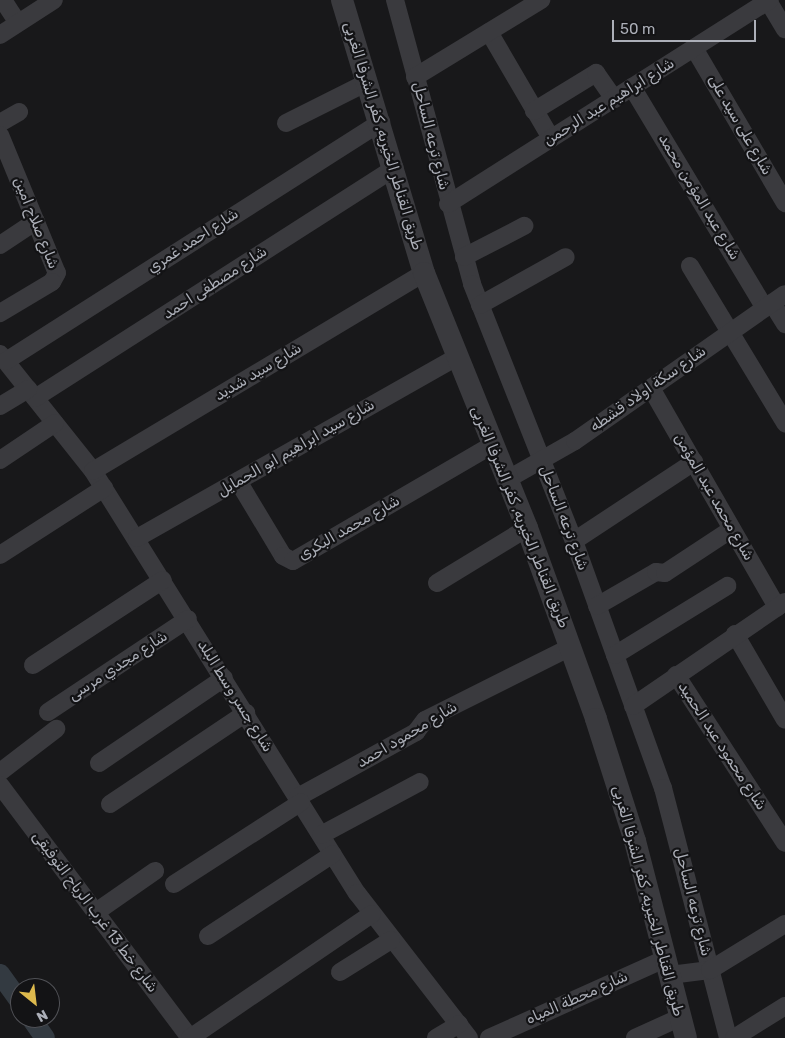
<!DOCTYPE html>
<meta charset="utf-8">
<style>
body{margin:0}
#map{position:relative;width:785px;height:1038px;overflow:hidden;background:#18181a;font-family:Rubik,Cairo,sans-serif}
div>[style]{position:absolute}
.canal>*{height:20px;margin:-10px;padding:0 10px;transform-origin:10px;border-radius:10px;background:#333a41}
.minor>*{height:18px;margin:-9px;padding:0 9px;transform-origin:9px;border-radius:9px;background:#3a3a3e}
.tertiary>*{height:22px;margin:-11px;padding:0 11px;transform-origin:11px;border-radius:11px;background:#3a3a3e}
span{translate:-50% -50%;white-space:nowrap;text-align:center;line-height:1.15;-webkit-text-stroke:4.5px #131315;paint-order:stroke}
.street-label{font-size:15px;color:#acafb8}
.north{position:absolute;left:10px;top:978px;width:50px;height:50px;box-sizing:border-box;background:#131315;border:1px solid #505156;border-radius:50%;rotate:151deg;font-size:14px;font-weight:700;line-height:20px;text-align:center;color:#acafb8}
.north::after{content:'';display:block;margin:auto;width:18px;height:22px;background:#ddb94d;clip-path:polygon(50% 0,100% 100%,50% 72%,0 100%)}
.scale{position:absolute;left:612px;top:20px;width:144px;height:22px;box-sizing:border-box;border:2px solid #acafb8;border-top:0;padding-left:6px;font-size:15px;line-height:18px;white-space:nowrap;color:#acafb8;-webkit-text-stroke:4px #131315;paint-order:stroke}
</style>
<div id="map">
<div class="canal">
<i style="left:0;top:974px;width:34px;rotate:54deg"></i>
<i style="left:31px;top:1018px;width:24px;rotate:55deg"></i>
</div>
<div class="minor">
<i style="left:3px;top:0;width:27px;rotate:57deg"></i>
<i style="left:395px;top:0;width:294px;rotate:74.8deg"></i>
<i style="left:472px;top:284px;width:277px;rotate:68.4deg"></i>
<i style="left:574px;top:541px;width:263px;rotate:70.2deg"></i>
<i style="left:663px;top:788px;width:258px;rotate:75.4deg"></i>
<i style="left:768px;top:1px;width:33px;rotate:59deg"></i>
<i style="left:489px;top:32px;width:123px;rotate:59.7deg"></i>
<i style="left:0;top:35px;width:64px;rotate:-32.9deg"></i>
<i style="left:694px;top:48px;width:180px;rotate:59.6deg"></i>
<i style="left:415px;top:77px;width:148px;rotate:-31.4deg"></i>
<i style="left:632px;top:87px;width:258px;rotate:59deg"></i>
<i style="left:534px;top:111px;width:73px;rotate:-31.5deg"></i>
<i style="left:596px;top:73px;width:32px;rotate:55deg"></i>
<i style="left:0;top:123px;width:22px;rotate:-30deg"></i>
<i style="left:286px;top:123px;width:92px;rotate:-26.6deg"></i>
<i style="left:0;top:135px;width:149px;rotate:67.6deg"></i>
<i style="left:57px;top:273px;width:10px;rotate:119deg"></i>
<i style="left:52px;top:282px;width:61px;rotate:149.2deg"></i>
<i style="left:448px;top:204px;width:381px;rotate:-32.4deg"></i>
<i style="left:0;top:245px;width:43px;rotate:-33.7deg"></i>
<i style="left:464px;top:257px;width:68px;rotate:-27.3deg"></i>
<i style="left:690px;top:266px;width:184px;rotate:58.8deg"></i>
<i style="left:772px;top:303px;width:25px;rotate:58deg"></i>
<i style="left:480px;top:305px;width:98px;rotate:-29.2deg"></i>
<i style="left:0;top:354px;width:149px;rotate:51.5deg"></i>
<i style="left:93px;top:471px;width:498px;rotate:58deg"></i>
<i style="left:357px;top:893px;width:183px;rotate:52.3deg"></i>
<i style="left:6px;top:361px;width:445px;rotate:-32.5deg"></i>
<i style="left:651px;top:388px;width:253px;rotate:60.1deg"></i>
<i style="left:35px;top:398px;width:427px;rotate:-32.6deg"></i>
<i style="left:0;top:406px;width:33px;rotate:-31deg"></i>
<i style="left:0;top:460px;width:66px;rotate:-33.9deg"></i>
<i style="left:93px;top:471px;width:386px;rotate:-30.9deg"></i>
<i style="left:508px;top:479px;width:77px;rotate:-29.6deg"></i>
<i style="left:575px;top:441px;width:256px;rotate:-35deg"></i>
<i style="left:238px;top:481px;width:87px;rotate:59deg"></i>
<i style="left:283px;top:556px;width:11px;rotate:27deg"></i>
<i style="left:293px;top:561px;width:230px;rotate:-30.2deg"></i>
<i style="left:137px;top:538px;width:365px;rotate:-29.5deg"></i>
<i style="left:574px;top:541px;width:144px;rotate:-33.4deg"></i>
<i style="left:0;top:555px;width:124px;rotate:-32.8deg"></i>
<i style="left:437px;top:583px;width:105px;rotate:-31.4deg"></i>
<i style="left:597px;top:606px;width:68px;rotate:-30deg"></i>
<i style="left:656px;top:572px;width:9px;rotate:6deg"></i>
<i style="left:665px;top:573px;width:80px;rotate:-33.3deg"></i>
<i style="left:735px;top:634px;width:99px;rotate:59.8deg"></i>
<i style="left:615px;top:655px;width:132px;rotate:-31.6deg"></i>
<i style="left:33px;top:665px;width:155px;rotate:-33.2deg"></i>
<i style="left:676px;top:675px;width:200px;rotate:57deg"></i>
<i style="left:633px;top:706px;width:184px;rotate:-34.4deg"></i>
<i style="left:48px;top:712px;width:168px;rotate:-33.6deg"></i>
<i style="left:99px;top:763px;width:151px;rotate:-34.2deg"></i>
<i style="left:0;top:772px;width:71px;rotate:-37.5deg"></i>
<i style="left:0;top:785px;width:316px;rotate:53.1deg"></i>
<i style="left:190px;top:1038px;width:220px;rotate:-34.3deg"></i>
<i style="left:298px;top:797px;width:135px;rotate:-28.8deg"></i>
<i style="left:416px;top:732px;width:15px;rotate:-53deg"></i>
<i style="left:425px;top:720px;width:163px;rotate:-26.6deg"></i>
<i style="left:110px;top:804px;width:164px;rotate:-33.8deg"></i>
<i style="left:321px;top:835px;width:112px;rotate:-28.2deg"></i>
<i style="left:174px;top:884px;width:151px;rotate:-32.8deg"></i>
<i style="left:96px;top:912px;width:72px;rotate:-34.8deg"></i>
<i style="left:208px;top:936px;width:149px;rotate:-33.3deg"></i>
<i style="left:340px;top:972px;width:60px;rotate:-32.1deg"></i>
<i style="left:670px;top:975px;width:40px;rotate:-7.1deg"></i>
<i style="left:710px;top:970px;width:88px;rotate:-31.5deg"></i>
<i style="left:436px;top:1038px;width:27px;rotate:-31deg"></i>
<i style="left:489px;top:1038px;width:193px;rotate:-24.2deg"></i>
<i style="left:635px;top:1038px;width:51px;rotate:-24.5deg"></i>
<i style="left:734px;top:1038px;width:60px;rotate:-32.1deg"></i>
</div>
<div class="tertiary">
<i style="left:342px;top:0;width:285px;rotate:73.3deg"></i>
<i style="left:424px;top:273px;width:275px;rotate:68deg"></i>
<i style="left:527px;top:528px;width:203px;rotate:70.1deg"></i>
<i style="left:596px;top:719px;width:128px;rotate:72.3deg"></i>
<i style="left:635px;top:841px;width:203px;rotate:75.5deg"></i>
</div>
<div class="street-label">
<span style="left:609px;top:102px;rotate:-32deg">شارع ابراهيم عبد الرحمن</span>
<span style="left:740px;top:125px;rotate:60deg">شارع على سيد على</span>
<span style="left:383px;top:136px;rotate:73deg">طريق القناطر الخيريه, كفر الشرفا الغربى</span>
<span style="left:431px;top:136px;rotate:76deg">شارع ترعه الساحل</span>
<span style="left:699px;top:197px;rotate:59deg">شارع عبد المؤمن محمد</span>
<span style="left:36px;top:223px;rotate:68deg">شارع صلاح امين</span>
<span style="left:193px;top:241px;rotate:-33deg">شارع احمد غمري</span>
<span style="left:215px;top:283px;rotate:-33deg">شارع مصطفى احمد</span>
<span style="left:258px;top:372px;rotate:-31deg">شارع سيد شديد</span>
<span style="left:648px;top:389px;rotate:-35deg">شارع سكة اولاد قشطه</span>
<span style="left:296px;top:448px;rotate:-30deg">شارع سيد ابراهيم ابو الحمايل</span>
<span style="left:714px;top:497px;rotate:60deg">شارع محمد عبد المؤمن</span>
<span style="left:520px;top:517px;rotate:68deg">طريق القناطر الخيريه, كفر الشرفا الغربى</span>
<span style="left:564px;top:518px;rotate:69deg">شارع ترعه الساحل</span>
<span style="left:349px;top:528px;rotate:-30deg">شارع محمد البكرى</span>
<span style="left:118px;top:666px;rotate:-33deg">شارع مجدي مرسى</span>
<span style="left:235px;top:696px;rotate:58deg">شارع جسر وسط البلد</span>
<span style="left:407px;top:735px;rotate:-31deg">شارع محمود احمد</span>
<span style="left:722px;top:746px;rotate:57deg">شارع محمود عبد الحميد</span>
<span style="left:648px;top:901px;rotate:75deg">طريق القناطر الخيريه, كفر الشرفا الغربى</span>
<span style="left:693px;top:902px;rotate:76deg">شارع ترعه الساحل</span>
<span style="left:95px;top:912px;rotate:53deg">شارع خط 13 غرب الرياح التوفيقى</span>
<span style="left:577px;top:998px;rotate:-24deg">شارع محطة المياه</span>
</div>
<div class="north">N</div>
<div class="scale">50 m</div>
</div>
